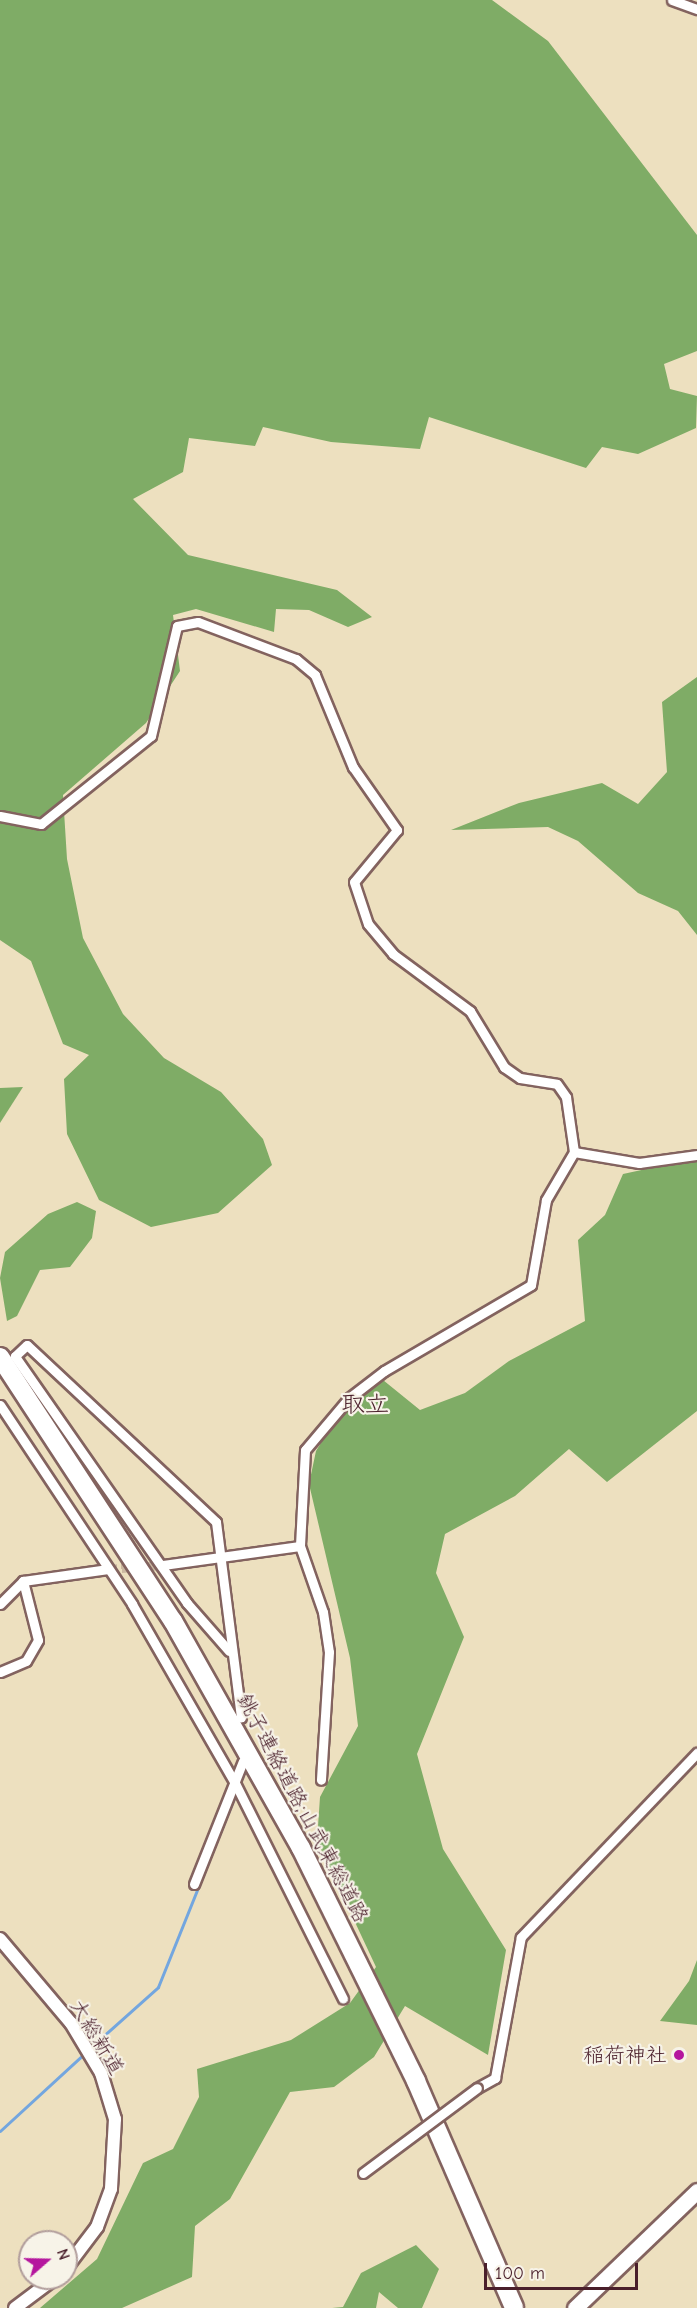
<!DOCTYPE html>
<meta charset="utf-8">
<style>
body{margin:0}
#map{position:relative;width:697px;height:2308px;overflow:hidden;background:#ede0bf;font-family:"Comic Neue","Klee One",sans-serif}
div>[style]{position:absolute}
.forest>*{inset:0;background:#7fac66}
.stream>*{height:3px;margin:-1.5px;padding:0 1.5px;transform-origin:1.5px;border-radius:1.5px;background:#73a6df}
.minor-tunnel>*{height:9px;margin-top:-4.5px;transform-origin:0;background:repeating-linear-gradient(90deg,#ccb9a1 0 9px,transparent 0 13.5px)}
.roads{filter:drop-shadow(2px 0 #83635f) drop-shadow(-2px 0 #83635f) drop-shadow(0 2px #83635f) drop-shadow(0 -2px #83635f)}
.minor>*{height:9px;margin:-4.5px;padding:0 4.5px;transform-origin:4.5px;border-radius:4.5px;background:#fff}
.tertiary>*{height:12px;margin:-6px;padding:0 6px;transform-origin:6px;border-radius:6px;background:#fff}
.primary>*{height:15px;margin:-7.5px;padding:0 7.5px;transform-origin:7.5px;border-radius:7.5px;background:#fff}
.motorway>*{height:18px;margin:-9px;padding:0 9px;transform-origin:9px;border-radius:9px;background:#fff}
.bridges{filter:drop-shadow(2px 0 #83635f) drop-shadow(-2px 0 #83635f) drop-shadow(0 2px #83635f) drop-shadow(0 -2px #83635f)}
.minor-bridge>*{height:9px;margin:-4.5px;padding:0 4.5px;transform-origin:4.5px;border-radius:4.5px;background:#fff}
.dots>*{width:16px;height:16px;translate:-50% -50%;box-sizing:border-box;border:3px solid #f7f3e8;border-radius:50%}
span{translate:-50% -50%;white-space:nowrap;text-align:center;line-height:1.15;-webkit-text-stroke:4.5px #f7f3e8;paint-order:stroke}
.street-label{font-size:21px;color:#4a1f2b}
.poi-label{font-size:21px;color:#4a1f2b}
.right{translate:-100% -50%;text-align:right}
.quarter-label{font-size:24px;color:#4a1f2b}
.north{position:absolute;left:18px;top:2230px;width:60px;height:60px;box-sizing:border-box;background:#f7f3e8;border:2px solid #b29e9c;border-radius:50%;rotate:70deg;font-size:16px;font-weight:700;line-height:24px;text-align:center;color:#4a1f2b}
.north::after{content:'';display:block;margin:auto;width:21px;height:27px;background:#b5179e;clip-path:polygon(50% 0,100% 100%,50% 72%,0 100%)}
.scale{position:absolute;left:484px;top:2263px;width:154px;height:27px;box-sizing:border-box;border:3px solid #4a1f2b;border-top:0;padding-left:8px;font-size:18px;line-height:21px;white-space:nowrap;color:#4a1f2b;-webkit-text-stroke:4px #f7f3e8;paint-order:stroke}
</style>
<div id="map">
<div class="forest">
<i style="clip-path:polygon(0 0,492px 0,548px 41px,697px 235px,697px 351px,664px 364px,670px 389px,697px 396px,696px 428px,638px 454px,602px 447px,586px 468px,429px 417px,420px 449px,331px 442px,263px 427px,255px 446px,189px 438px,183px 472px,133px 499px,188px 555px,337px 590px,372px 617px,348px 627px,309px 610px,276px 609px,274px 632px,196px 609px,173px 615px,180px 671px,146px 723px,63px 795px,67px 859px,83px 938px,123px 1014px,164px 1058px,221px 1092px,263px 1139px,272px 1165px,218px 1213px,151px 1227px,99px 1200px,67px 1134px,64px 1079px,89px 1055px,63px 1044px,31px 961px,0 940px)"></i>
<i style="clip-path:polygon(697px 677px,697px 935px,678px 911px,638px 893px,578px 841px,548px 827px,451px 830px,519px 803px,602px 783px,638px 804px,667px 772px,662px 702px)"></i>
<i style="clip-path:polygon(23px 1087px,0 1123px,0 1088px)"></i>
<i style="clip-path:polygon(697px 1158px,697px 1411px,607px 1482px,569px 1449px,515px 1496px,445px 1534px,436px 1573px,464px 1637px,417px 1754px,443px 1849px,506px 1950px,488px 2055px,405px 2006px,374px 2057px,334px 2087px,290px 2092px,230px 2199px,195px 2226px,192px 2277px,122px 2308px,40px 2308px,97px 2259px,143px 2163px,173px 2149px,199px 2097px,197px 2069px,291px 2040px,350px 2003px,376px 1967px,317px 1841px,320px 1797px,358px 1726px,350px 1658px,309px 1484px,316px 1451px,336px 1418px,383px 1380px,420px 1410px,465px 1393px,509px 1361px,585px 1321px,578px 1240px,605px 1215px,623px 1174px)"></i>
<i style="clip-path:polygon(77px 1202px,96px 1211px,92px 1238px,70px 1267px,40px 1270px,17px 1316px,7px 1321px,0 1278px,5px 1252px,48px 1214px)"></i>
<i style="clip-path:polygon(697px 1960px,697px 2025px,660px 2021px,689px 1981px)"></i>
<i style="clip-path:polygon(416px 2245px,439px 2269px,422px 2308px,398px 2308px,379px 2292px,376px 2308px,332px 2308px,343px 2307px,361px 2273px)"></i>
</div>
<div class="stream">
<i style="left:239px;top:1784px;width:21px;rotate:-67deg"></i>
<i style="left:91px;top:2047px;width:90px;rotate:-41.8deg"></i>
<i style="left:158px;top:1987px;width:212px;rotate:-68.1deg"></i>
<i style="left:0;top:2131px;width:117px;rotate:-42.6deg"></i>
</div>
<div class="minor-tunnel">
<i style="left:108px;top:1569px;width:55px;rotate:-4.2deg"></i>
</div>
<div class="roads">
<div class="minor">
<i style="left:672px;top:0;width:27px;rotate:20deg"></i>
<i style="left:0;top:816px;width:42px;rotate:11deg"></i>
<i style="left:41px;top:824px;width:141px;rotate:-38.7deg"></i>
<i style="left:151px;top:736px;width:113px;rotate:-76.7deg"></i>
<i style="left:177px;top:626px;width:21px;rotate:-11deg"></i>
<i style="left:198px;top:622px;width:105px;rotate:20.7deg"></i>
<i style="left:296px;top:659px;width:25px;rotate:40deg"></i>
<i style="left:315px;top:675px;width:100px;rotate:67.6deg"></i>
<i style="left:353px;top:767px;width:77px;rotate:55.1deg"></i>
<i style="left:397px;top:830px;width:67px;rotate:129.6deg"></i>
<i style="left:354px;top:882px;width:44px;rotate:71.6deg"></i>
<i style="left:368px;top:924px;width:39px;rotate:50deg"></i>
<i style="left:393px;top:954px;width:96px;rotate:36.5deg"></i>
<i style="left:470px;top:1011px;width:66px;rotate:58.7deg"></i>
<i style="left:504px;top:1067px;width:19px;rotate:35deg"></i>
<i style="left:520px;top:1078px;width:37px;rotate:9deg"></i>
<i style="left:557px;top:1084px;width:16px;rotate:55deg"></i>
<i style="left:566px;top:1097px;width:56px;rotate:81.7deg"></i>
<i style="left:574px;top:1152px;width:56px;rotate:120.3deg"></i>
<i style="left:546px;top:1200px;width:86px;rotate:100deg"></i>
<i style="left:531px;top:1285px;width:170px;rotate:149.7deg"></i>
<i style="left:384px;top:1371px;width:44px;rotate:142.4deg"></i>
<i style="left:349px;top:1398px;width:68px;rotate:130.2deg"></i>
<i style="left:305px;top:1450px;width:96px;rotate:93deg"></i>
<i style="left:300px;top:1546px;width:70px;rotate:70.8deg"></i>
<i style="left:323px;top:1612px;width:40px;rotate:81.5deg"></i>
<i style="left:329px;top:1652px;width:128px;rotate:93.6deg"></i>
<i style="left:574px;top:1152px;width:66px;rotate:9.6deg"></i>
<i style="left:639px;top:1163px;width:59px;rotate:-7.9deg"></i>
<i style="left:0;top:1405px;width:239px;rotate:56.4deg"></i>
<i style="left:132px;top:1604px;width:207px;rotate:60.1deg"></i>
<i style="left:235px;top:1783px;width:241px;rotate:63.4deg"></i>
<i style="left:163px;top:1565px;width:138px;rotate:-7.9deg"></i>
<i style="left:0;top:1604px;width:33px;rotate:-45deg"></i>
<i style="left:23px;top:1581px;width:86px;rotate:-8deg"></i>
<i style="left:229px;top:1651px;width:64px;rotate:-131.2deg"></i>
<i style="left:187px;top:1603px;width:301px;rotate:-124.9deg"></i>
<i style="left:15px;top:1356px;width:16px;rotate:-43deg"></i>
<i style="left:27px;top:1345px;width:259px;rotate:43.1deg"></i>
<i style="left:216px;top:1522px;width:197px;rotate:82.7deg"></i>
<i style="left:0;top:1672px;width:28px;rotate:-23deg"></i>
<i style="left:26px;top:1661px;width:24px;rotate:-60deg"></i>
<i style="left:38px;top:1640px;width:61px;rotate:-104.3deg"></i>
<i style="left:194px;top:1884px;width:132px;rotate:-68.3deg"></i>
<i style="left:477px;top:2088px;width:21px;rotate:-29deg"></i>
<i style="left:495px;top:2078px;width:143px;rotate:-79.6deg"></i>
<i style="left:521px;top:1937px;width:255px;rotate:-46.3deg"></i>
</div>
<div class="tertiary">
<i style="left:0;top:1939px;width:110px;rotate:49.8deg"></i>
<i style="left:71px;top:2023px;width:58px;rotate:59deg"></i>
<i style="left:101px;top:2073px;width:48px;rotate:73.1deg"></i>
<i style="left:115px;top:2119px;width:70px;rotate:93.3deg"></i>
<i style="left:111px;top:2189px;width:40px;rotate:110.2deg"></i>
<i style="left:97px;top:2227px;width:51px;rotate:127.1deg"></i>
<i style="left:15px;top:2308px;width:50px;rotate:-36.9deg"></i>
</div>
<div class="primary">
<i style="left:575px;top:2308px;width:169px;rotate:-43.8deg"></i>
</div>
<div class="motorway">
<i style="left:0;top:1357px;width:316px;rotate:56.8deg"></i>
<i style="left:173px;top:1621px;width:261px;rotate:60.6deg"></i>
<i style="left:301px;top:1848px;width:260px;rotate:63.7deg"></i>
<i style="left:416px;top:2081px;width:247px;rotate:66.6deg"></i>
</div>
</div>
<div class="bridges">
<div class="minor-bridge">
<i style="left:363px;top:2173px;width:142px;rotate:-36.7deg"></i>
</div>
</div>
<div class="dots">
<i style="left:679px;top:2055px;background:#b5179e"></i>
</div>
<div class="street-label">
<span style="left:303px;top:1808px;rotate:62deg">銚子連絡道路;山武東総道路</span>
<span style="left:97px;top:2037px;rotate:59deg">大総新道</span>
</div>
<div class="poi-label">
<span class="right" style="left:667px;top:2055px">稲荷神社</span>
</div>
<div class="quarter-label">
<span style="left:365px;top:1405px">取立</span>
</div>
<div class="north">N</div>
<div class="scale">100 m</div>
</div>
